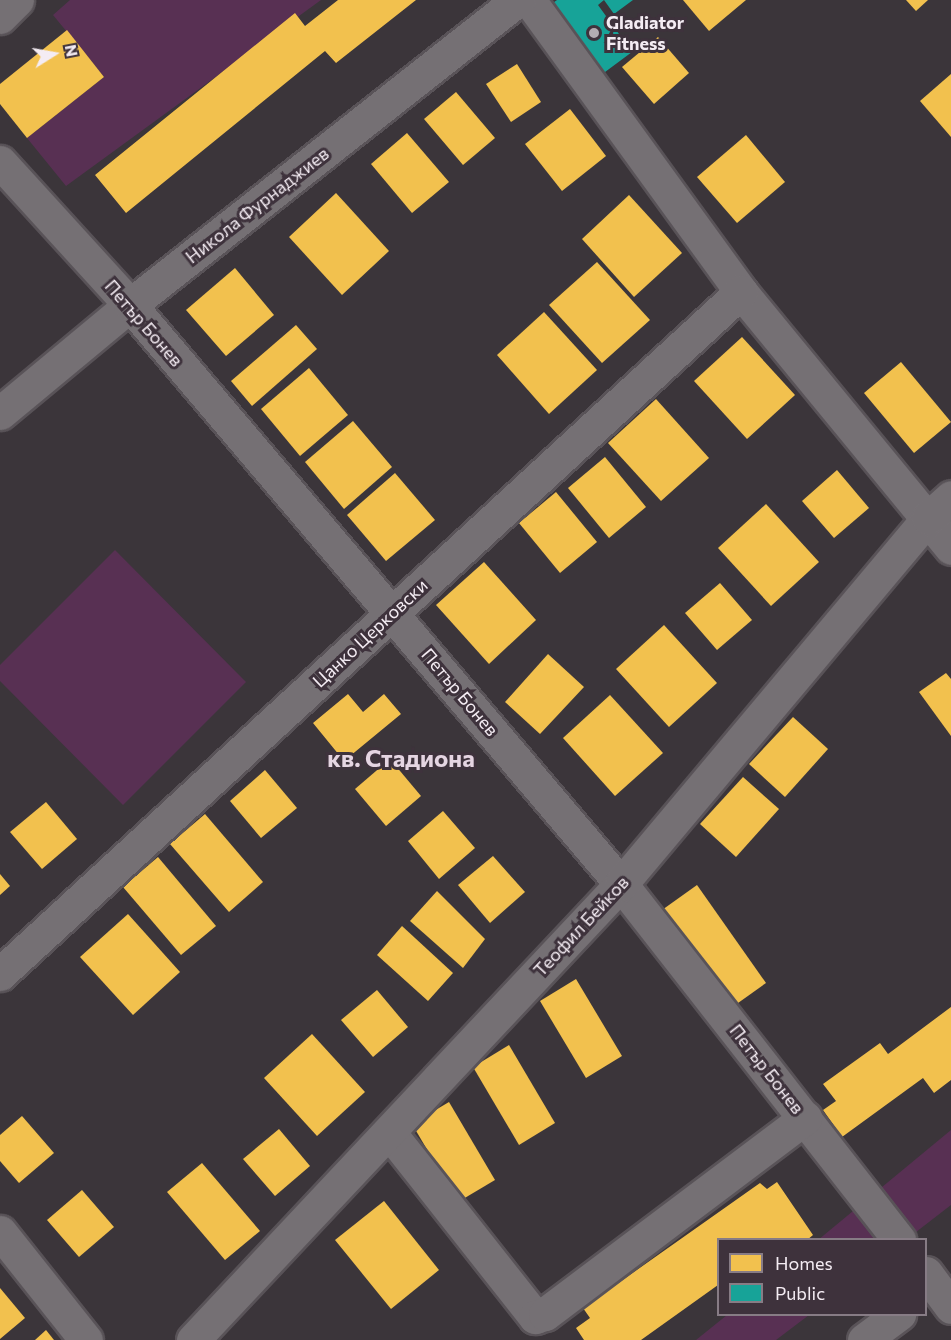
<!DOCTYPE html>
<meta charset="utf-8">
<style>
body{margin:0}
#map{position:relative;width:951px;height:1340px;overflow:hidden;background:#3b353a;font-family:Commissioner,sans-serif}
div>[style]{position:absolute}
.green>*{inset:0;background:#583053}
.homes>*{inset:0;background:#f2c14e}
.public>*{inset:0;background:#17a398}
.roads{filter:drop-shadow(2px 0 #595358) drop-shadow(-2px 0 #595358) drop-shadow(0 2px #595358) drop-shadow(0 -2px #595358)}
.minor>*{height:33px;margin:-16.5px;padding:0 16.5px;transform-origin:16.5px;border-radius:16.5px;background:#757074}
.dots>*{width:16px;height:16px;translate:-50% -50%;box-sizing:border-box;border:3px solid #3e323c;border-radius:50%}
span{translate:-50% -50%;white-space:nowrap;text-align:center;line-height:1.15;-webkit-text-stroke:6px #3e323c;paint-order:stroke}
.poi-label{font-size:18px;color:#f4ecf3;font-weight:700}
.left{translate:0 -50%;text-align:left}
.street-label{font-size:18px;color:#f4ecf3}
.district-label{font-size:24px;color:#e5d5e2;font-weight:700}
.legend{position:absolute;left:717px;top:1238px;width:210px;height:78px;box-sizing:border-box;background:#3e323c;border:2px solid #877c85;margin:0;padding:8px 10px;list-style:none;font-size:18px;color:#f4ecf3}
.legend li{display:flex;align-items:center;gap:12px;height:30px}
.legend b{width:30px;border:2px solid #877c85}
.north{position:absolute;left:24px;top:24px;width:60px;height:60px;-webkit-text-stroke:4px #3e323c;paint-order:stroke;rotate:79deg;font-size:16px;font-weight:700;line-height:24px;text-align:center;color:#f4ecf3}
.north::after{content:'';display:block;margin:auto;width:21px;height:27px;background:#f4ecf3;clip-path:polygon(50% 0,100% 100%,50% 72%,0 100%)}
</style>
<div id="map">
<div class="green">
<i style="clip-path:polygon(70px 0,321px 0,66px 186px,27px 138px,104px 77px,53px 15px)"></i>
<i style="clip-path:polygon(115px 550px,246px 682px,123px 805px,0 681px,0 665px)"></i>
<i style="clip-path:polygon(951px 1130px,951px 1205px,907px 1239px,818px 1240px)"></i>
<i style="clip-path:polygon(727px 1315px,727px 1314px,809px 1315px,776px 1340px,696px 1340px)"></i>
</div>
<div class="homes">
<i style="clip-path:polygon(338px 0,416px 0,336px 63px,325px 51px,126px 213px,95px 175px,295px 13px,305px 26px)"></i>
<i style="clip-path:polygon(683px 0,746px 0,709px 31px)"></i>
<i style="clip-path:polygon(906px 0,928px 0,916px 11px)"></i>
<i style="clip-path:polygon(67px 30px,104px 77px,27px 138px,0 104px,0 84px)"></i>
<i style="clip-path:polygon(658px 37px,689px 73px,654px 104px,622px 67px)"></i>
<i style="clip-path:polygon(517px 64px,541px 102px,511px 122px,486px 84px)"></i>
<i style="clip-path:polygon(951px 74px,951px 137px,920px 101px)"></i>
<i style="clip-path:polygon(456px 92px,495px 138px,463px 165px,424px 119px)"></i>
<i style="clip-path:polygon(570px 109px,606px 156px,562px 191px,525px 144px)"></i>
<i style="clip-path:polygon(407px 133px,449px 182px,412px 213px,371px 164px)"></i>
<i style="clip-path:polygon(746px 135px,785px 182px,737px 223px,697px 177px)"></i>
<i style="clip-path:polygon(336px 193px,389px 251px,342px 295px,289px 237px)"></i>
<i style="clip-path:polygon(629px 195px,682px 253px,634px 297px,582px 239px)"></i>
<i style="clip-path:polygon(597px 262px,650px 320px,602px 363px,549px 305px)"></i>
<i style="clip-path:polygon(235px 268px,274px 315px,226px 356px,186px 310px)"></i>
<i style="clip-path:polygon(544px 312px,597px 370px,549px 414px,497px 355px)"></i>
<i style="clip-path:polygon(296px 325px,317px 349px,252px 406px,231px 381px)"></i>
<i style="clip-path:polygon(742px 337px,795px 395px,747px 439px,694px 381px)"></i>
<i style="clip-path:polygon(901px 362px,951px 422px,914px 453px,864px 393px)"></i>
<i style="clip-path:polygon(309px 368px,348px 415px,300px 456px,261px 409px)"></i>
<i style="clip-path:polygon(656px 399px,709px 458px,661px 501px,608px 443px)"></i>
<i style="clip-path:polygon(353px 421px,392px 467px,344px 509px,305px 462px)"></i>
<i style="clip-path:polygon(605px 457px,646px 507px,609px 538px,568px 488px)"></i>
<i style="clip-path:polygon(837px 470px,869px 508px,834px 538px,802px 501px)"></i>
<i style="clip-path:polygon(395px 473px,435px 520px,386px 561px,347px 515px)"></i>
<i style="clip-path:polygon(556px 492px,597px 542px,560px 573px,519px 523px)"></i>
<i style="clip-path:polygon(766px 504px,819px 562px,771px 606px,718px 548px)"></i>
<i style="clip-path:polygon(484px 562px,536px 620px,489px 664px,436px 605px)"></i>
<i style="clip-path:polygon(720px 583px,752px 620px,717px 650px,685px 613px)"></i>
<i style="clip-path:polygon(664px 625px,717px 683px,669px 727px,616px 669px)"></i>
<i style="clip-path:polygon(548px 654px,584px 687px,540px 734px,505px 702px)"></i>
<i style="clip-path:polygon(946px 673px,951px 679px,951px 736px,919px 692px)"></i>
<i style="clip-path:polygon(348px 694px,363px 712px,384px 694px,401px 714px,344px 761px,313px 723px)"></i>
<i style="clip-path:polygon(610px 695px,663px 753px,615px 796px,563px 738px)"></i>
<i style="clip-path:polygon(793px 717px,828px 749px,785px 797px,749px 764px)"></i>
<i style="clip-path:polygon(390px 759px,421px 796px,386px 826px,355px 789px)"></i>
<i style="clip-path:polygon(265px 770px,297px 808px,261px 838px,230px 801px)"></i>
<i style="clip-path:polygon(743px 777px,779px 809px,736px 857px,700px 824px)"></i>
<i style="clip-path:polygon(46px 802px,77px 839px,42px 869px,10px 832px)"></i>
<i style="clip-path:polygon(443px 811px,475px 848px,439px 879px,408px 841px)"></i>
<i style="clip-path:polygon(205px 814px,263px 882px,229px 912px,170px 844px)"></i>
<i style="clip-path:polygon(493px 856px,525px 892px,490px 923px,458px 885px)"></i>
<i style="clip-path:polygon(158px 857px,216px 926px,181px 955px,123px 887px)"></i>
<i style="clip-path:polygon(0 874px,10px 886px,0 895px)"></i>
<i style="clip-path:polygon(697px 885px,766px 983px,731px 1008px,662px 910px)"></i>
<i style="clip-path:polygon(437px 891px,485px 939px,463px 968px,410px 921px)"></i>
<i style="clip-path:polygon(128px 914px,180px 972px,133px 1015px,80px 957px)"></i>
<i style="clip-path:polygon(402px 926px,453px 973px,428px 1001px,377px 955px)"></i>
<i style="clip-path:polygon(576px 979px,622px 1056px,586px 1078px,540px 1001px)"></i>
<i style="clip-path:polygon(377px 990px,408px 1027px,373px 1057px,341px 1020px)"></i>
<i style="clip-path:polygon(951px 1007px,951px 1080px,934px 1093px,923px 1078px,842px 1137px,823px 1110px,836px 1101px,823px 1084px,880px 1043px,888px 1054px)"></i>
<i style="clip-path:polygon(312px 1034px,365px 1092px,317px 1136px,264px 1078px)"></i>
<i style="clip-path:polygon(509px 1045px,555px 1123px,519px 1145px,473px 1067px)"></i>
<i style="clip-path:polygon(449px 1102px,495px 1180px,458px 1202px,412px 1124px)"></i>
<i style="clip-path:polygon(22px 1116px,54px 1153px,19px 1183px,0 1161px,0 1135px)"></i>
<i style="clip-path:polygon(279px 1129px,310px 1166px,275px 1196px,243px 1159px)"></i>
<i style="clip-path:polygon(202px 1163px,260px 1231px,225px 1260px,167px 1192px)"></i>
<i style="clip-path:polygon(777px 1182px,813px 1235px,807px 1240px,718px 1240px,718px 1285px,641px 1340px,584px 1340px,576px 1328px,590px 1318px,583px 1308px,760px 1183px,767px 1189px)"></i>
<i style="clip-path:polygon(82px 1190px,114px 1227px,79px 1257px,47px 1220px)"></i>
<i style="clip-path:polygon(384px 1201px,439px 1270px,391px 1309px,335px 1240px)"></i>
<i style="clip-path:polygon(0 1288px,25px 1318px,0 1339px)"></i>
<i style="clip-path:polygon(46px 1330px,54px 1340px,35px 1340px)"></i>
</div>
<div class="public">
<i style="clip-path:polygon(557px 0,633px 0,614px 14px,604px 0,598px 5px,632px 52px,601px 75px,550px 5px)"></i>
</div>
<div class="roads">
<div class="minor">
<i style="left:529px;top:0;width:361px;rotate:54deg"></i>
<i style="left:741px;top:292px;width:331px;rotate:50.6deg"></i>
<i style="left:0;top:17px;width:24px;rotate:-45deg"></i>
<i style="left:0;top:162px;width:193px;rotate:47.7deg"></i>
<i style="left:130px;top:305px;width:759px;rotate:49.7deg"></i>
<i style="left:621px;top:884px;width:452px;rotate:52deg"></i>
<i style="left:0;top:413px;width:169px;rotate:-39.7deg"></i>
<i style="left:130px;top:305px;width:494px;rotate:-38.2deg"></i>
<i style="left:0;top:974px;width:1007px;rotate:-42.63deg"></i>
<i style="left:389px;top:1132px;width:236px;rotate:51.7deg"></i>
<i style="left:535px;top:1317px;width:10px;rotate:-17deg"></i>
<i style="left:545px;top:1314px;width:326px;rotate:-37deg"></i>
<i style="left:0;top:1232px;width:138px;rotate:51.5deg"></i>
<i style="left:926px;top:1273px;width:42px;rotate:53.7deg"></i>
<i style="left:193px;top:1340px;width:625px;rotate:-46.81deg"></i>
<i style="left:621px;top:884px;width:478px;rotate:-50deg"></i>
<i style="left:928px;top:518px;width:31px;rotate:-42deg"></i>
<i style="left:864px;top:1340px;width:44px;rotate:-36.6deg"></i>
</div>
</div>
<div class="dots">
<i style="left:594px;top:33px;background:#b3acb2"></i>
</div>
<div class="poi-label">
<span class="left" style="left:606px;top:33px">Gladiator<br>Fitness</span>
</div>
<div class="street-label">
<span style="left:257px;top:205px;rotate:-38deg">Никола Фурнаджиев</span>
<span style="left:144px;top:323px;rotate:49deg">Петър Бонев</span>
<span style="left:370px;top:633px;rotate:-43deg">Цанко Церковски</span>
<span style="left:460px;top:692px;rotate:50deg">Петър Бонев</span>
<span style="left:581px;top:926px;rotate:-47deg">Теофил Бейков</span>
<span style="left:767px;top:1069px;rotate:52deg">Петър Бонев</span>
</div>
<div class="district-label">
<span style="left:401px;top:758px">кв. Стадиона</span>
</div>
<ul class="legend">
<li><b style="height:16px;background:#f2c14e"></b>Homes</li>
<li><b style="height:16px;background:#17a398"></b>Public</li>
</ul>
<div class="north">N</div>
</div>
